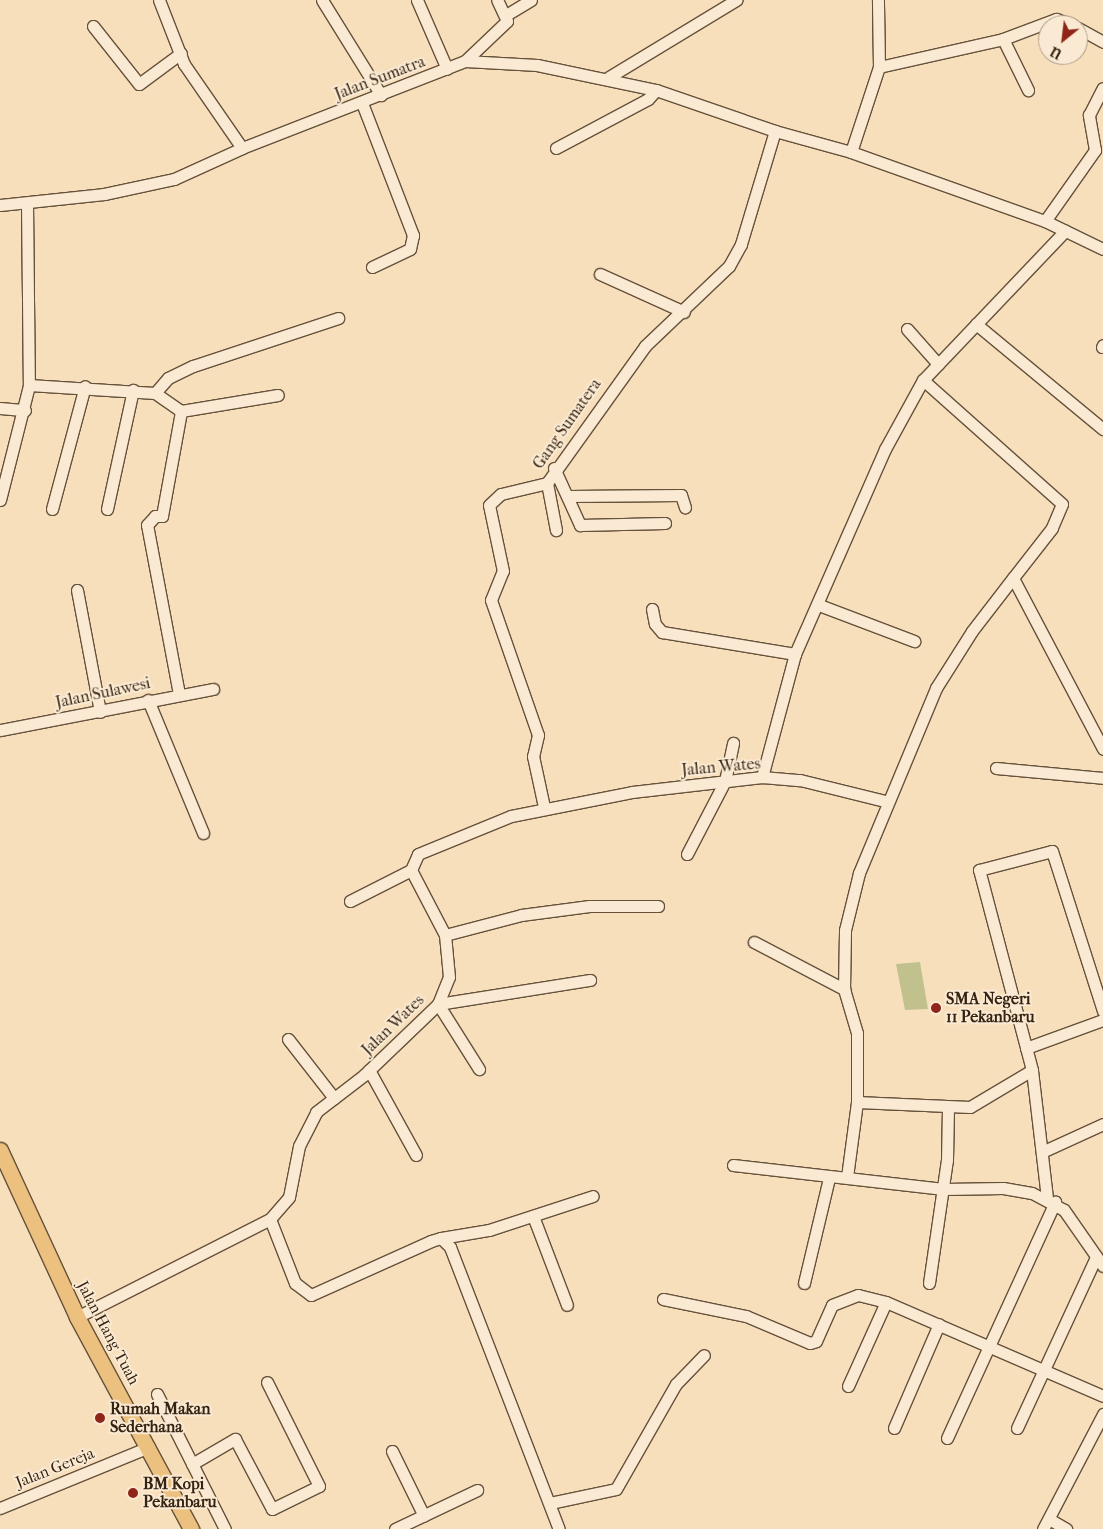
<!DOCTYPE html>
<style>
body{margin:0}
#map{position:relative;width:1103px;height:1529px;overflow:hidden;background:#f8dfbc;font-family:"IM FELL French Canon",serif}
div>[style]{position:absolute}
.green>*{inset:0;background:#c1c18e}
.roads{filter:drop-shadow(1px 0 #66513b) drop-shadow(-1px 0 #66513b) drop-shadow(0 1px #66513b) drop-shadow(0 -1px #66513b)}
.minor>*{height:11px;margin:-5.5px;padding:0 5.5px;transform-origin:5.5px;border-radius:5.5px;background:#faead3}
.major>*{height:15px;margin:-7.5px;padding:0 7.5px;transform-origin:7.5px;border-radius:7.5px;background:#ecc07e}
.dots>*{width:14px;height:14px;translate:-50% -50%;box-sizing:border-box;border:2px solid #faead3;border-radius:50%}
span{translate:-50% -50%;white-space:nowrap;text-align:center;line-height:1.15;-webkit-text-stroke:4px #faead3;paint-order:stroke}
.street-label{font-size:16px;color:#352210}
.poi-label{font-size:16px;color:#352210;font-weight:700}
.left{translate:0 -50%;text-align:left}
.north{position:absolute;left:1038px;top:15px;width:50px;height:50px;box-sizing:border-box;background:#faead3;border:1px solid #ab9a85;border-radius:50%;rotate:209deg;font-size:14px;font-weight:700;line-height:20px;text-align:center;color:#352210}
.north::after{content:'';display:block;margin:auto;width:18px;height:22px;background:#8f2418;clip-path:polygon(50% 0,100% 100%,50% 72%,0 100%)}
</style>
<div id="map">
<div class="green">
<i style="clip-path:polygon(920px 962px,928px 1009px,905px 1010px,896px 964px)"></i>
</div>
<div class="roads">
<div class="minor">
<i style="left:159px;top:0;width:69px;rotate:68.7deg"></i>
<i style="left:184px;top:64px;width:102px;rotate:55.4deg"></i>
<i style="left:322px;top:0;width:112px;rotate:58.2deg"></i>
<i style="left:417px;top:0;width:75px;rotate:66.5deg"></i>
<i style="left:506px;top:15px;width:29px;rotate:-31deg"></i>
<i style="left:93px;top:26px;width:74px;rotate:51.6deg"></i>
<i style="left:139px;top:84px;width:52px;rotate:-36.4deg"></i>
<i style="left:1078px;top:28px;width:29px;rotate:29deg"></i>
<i style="left:1003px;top:39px;width:57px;rotate:63.9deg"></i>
<i style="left:465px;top:61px;width:58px;rotate:-43.6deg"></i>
<i style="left:507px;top:21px;width:23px;rotate:-115deg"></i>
<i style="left:879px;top:67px;width:127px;rotate:-12.7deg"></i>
<i style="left:1003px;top:39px;width:57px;rotate:-20.7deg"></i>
<i style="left:1056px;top:19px;width:18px;rotate:19deg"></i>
<i style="left:609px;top:77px;width:149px;rotate:-31.2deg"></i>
<i style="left:362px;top:103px;width:142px;rotate:68.9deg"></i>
<i style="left:413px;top:235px;width:14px;rotate:102deg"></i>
<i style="left:410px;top:249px;width:42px;rotate:154.7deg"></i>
<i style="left:556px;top:148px;width:104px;rotate:-28deg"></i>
<i style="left:648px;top:99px;width:12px;rotate:-48deg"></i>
<i style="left:851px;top:152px;width:89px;rotate:-71.8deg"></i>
<i style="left:879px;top:67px;width:67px;rotate:-90.9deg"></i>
<i style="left:27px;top:203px;width:182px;rotate:89.4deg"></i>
<i style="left:29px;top:385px;width:126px;rotate:3.6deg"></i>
<i style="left:155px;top:393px;width:32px;rotate:35deg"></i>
<i style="left:181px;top:411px;width:98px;rotate:-9.4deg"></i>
<i style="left:0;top:205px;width:105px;rotate:-6deg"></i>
<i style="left:104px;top:194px;width:72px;rotate:-12.1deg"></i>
<i style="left:174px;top:179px;width:75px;rotate:-24.5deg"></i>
<i style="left:242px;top:148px;width:239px;rotate:-21.3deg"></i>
<i style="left:465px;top:61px;width:72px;rotate:3.2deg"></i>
<i style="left:537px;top:65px;width:122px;rotate:11.9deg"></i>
<i style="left:656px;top:90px;width:126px;rotate:19deg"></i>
<i style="left:775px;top:131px;width:79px;rotate:15.4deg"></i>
<i style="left:851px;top:152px;width:206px;rotate:19.6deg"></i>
<i style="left:1045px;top:221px;width:64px;rotate:25.8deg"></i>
<i style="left:1045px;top:221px;width:87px;rotate:-54.8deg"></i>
<i style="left:1095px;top:150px;width:36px;rotate:-100deg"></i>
<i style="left:1089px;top:115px;width:30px;rotate:-63deg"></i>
<i style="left:600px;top:274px;width:92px;rotate:24.3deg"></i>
<i style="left:976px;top:324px;width:165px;rotate:39.6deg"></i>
<i style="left:907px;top:329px;width:47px;rotate:48.5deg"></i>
<i style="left:1102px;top:347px;width:2px;rotate:-63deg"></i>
<i style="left:923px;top:380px;width:186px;rotate:41.7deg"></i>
<i style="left:1062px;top:504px;width:26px;rotate:113deg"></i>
<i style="left:1052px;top:528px;width:63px;rotate:128deg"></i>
<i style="left:1013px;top:578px;width:193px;rotate:62.2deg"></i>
<i style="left:155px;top:393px;width:20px;rotate:-49deg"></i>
<i style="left:168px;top:378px;width:28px;rotate:-26deg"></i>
<i style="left:193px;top:366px;width:153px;rotate:-18.3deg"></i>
<i style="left:0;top:408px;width:25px;rotate:5deg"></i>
<i style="left:554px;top:468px;width:63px;rotate:65.5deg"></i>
<i style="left:580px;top:525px;width:85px;rotate:-1.3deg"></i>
<i style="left:547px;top:483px;width:48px;rotate:79.2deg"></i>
<i style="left:569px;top:496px;width:112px;rotate:-0.5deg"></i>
<i style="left:681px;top:495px;width:13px;rotate:72deg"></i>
<i style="left:0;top:500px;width:119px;rotate:-75.8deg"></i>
<i style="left:52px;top:509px;width:127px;rotate:-75deg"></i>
<i style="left:107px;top:509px;width:122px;rotate:-77.7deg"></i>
<i style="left:77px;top:590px;width:124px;rotate:79.3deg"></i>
<i style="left:819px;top:605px;width:102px;rotate:20.8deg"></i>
<i style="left:652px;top:609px;width:15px;rotate:79deg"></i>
<i style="left:655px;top:624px;width:11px;rotate:49deg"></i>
<i style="left:662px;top:632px;width:135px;rotate:9.4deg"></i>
<i style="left:179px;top:694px;width:172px;rotate:-100.7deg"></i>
<i style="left:147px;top:525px;width:12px;rotate:-48deg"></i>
<i style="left:155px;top:516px;width:7px"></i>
<i style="left:162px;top:516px;width:107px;rotate:-79.7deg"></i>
<i style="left:148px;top:700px;width:144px;rotate:67.5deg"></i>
<i style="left:0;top:730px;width:217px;rotate:-10.9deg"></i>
<i style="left:538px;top:735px;width:143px;rotate:-109.2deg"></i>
<i style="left:491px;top:600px;width:31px;rotate:-68deg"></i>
<i style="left:503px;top:571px;width:67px;rotate:-102deg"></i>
<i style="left:489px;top:505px;width:16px;rotate:-43deg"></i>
<i style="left:501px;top:494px;width:47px;rotate:-13.4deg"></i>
<i style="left:547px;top:483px;width:168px;rotate:-54.4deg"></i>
<i style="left:645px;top:346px;width:116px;rotate:-43.6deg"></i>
<i style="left:729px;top:266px;width:25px;rotate:-61deg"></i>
<i style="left:741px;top:244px;width:118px;rotate:-73.3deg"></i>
<i style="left:538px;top:735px;width:22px;rotate:103deg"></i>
<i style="left:533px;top:756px;width:52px;rotate:77.8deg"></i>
<i style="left:996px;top:768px;width:107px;rotate:5.3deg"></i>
<i style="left:762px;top:777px;width:127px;rotate:-75deg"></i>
<i style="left:795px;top:654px;width:224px;rotate:-66.3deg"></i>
<i style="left:885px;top:449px;width:79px;rotate:-61.2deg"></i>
<i style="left:923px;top:380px;width:206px;rotate:-46.4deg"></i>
<i style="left:687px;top:854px;width:82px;rotate:-62.5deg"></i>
<i style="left:725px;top:781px;width:39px;rotate:-78deg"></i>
<i style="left:350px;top:901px;width:68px;rotate:-26.9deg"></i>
<i style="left:445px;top:935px;width:79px;rotate:-14.7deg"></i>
<i style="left:521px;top:915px;width:69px;rotate:-7.5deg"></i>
<i style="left:589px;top:906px;width:69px"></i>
<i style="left:754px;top:942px;width:102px;rotate:27.6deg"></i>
<i style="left:438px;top:1004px;width:154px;rotate:-9deg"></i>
<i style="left:438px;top:1004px;width:77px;rotate:57.8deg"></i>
<i style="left:288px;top:1039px;width:75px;rotate:52.1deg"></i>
<i style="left:1026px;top:1048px;width:82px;rotate:-20deg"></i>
<i style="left:369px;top:1070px;width:97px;rotate:61.1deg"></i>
<i style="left:857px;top:1102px;width:113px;rotate:2.5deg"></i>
<i style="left:970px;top:1107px;width:72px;rotate:-30.8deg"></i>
<i style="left:1044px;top:1151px;width:65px;rotate:-24.6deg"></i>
<i style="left:733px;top:1165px;width:212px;rotate:6.5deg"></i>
<i style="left:944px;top:1189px;width:59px;rotate:-1deg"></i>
<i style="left:1003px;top:1188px;width:29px;rotate:10deg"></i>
<i style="left:1032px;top:1193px;width:36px;rotate:28deg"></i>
<i style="left:1064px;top:1210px;width:68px;rotate:55.1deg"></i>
<i style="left:847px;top:1177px;width:76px;rotate:-82.4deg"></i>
<i style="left:857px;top:1102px;width:69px;rotate:-90deg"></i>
<i style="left:857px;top:1033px;width:46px;rotate:-106.5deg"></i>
<i style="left:844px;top:989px;width:59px;rotate:-89deg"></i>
<i style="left:845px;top:930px;width:59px;rotate:-76.2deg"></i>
<i style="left:859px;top:873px;width:200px;rotate:-67.4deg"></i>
<i style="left:936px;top:688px;width:67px;rotate:-57.7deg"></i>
<i style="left:972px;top:631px;width:67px;rotate:-52.3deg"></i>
<i style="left:1047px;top:1198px;width:129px;rotate:-96.7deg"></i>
<i style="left:1032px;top:1070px;width:207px;rotate:-104.8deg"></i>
<i style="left:979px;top:870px;width:75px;rotate:-14.6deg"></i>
<i style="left:1052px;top:851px;width:168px;rotate:72.3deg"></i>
<i style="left:533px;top:1216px;width:95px;rotate:69.1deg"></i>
<i style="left:270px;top:1219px;width:69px;rotate:68.7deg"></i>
<i style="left:295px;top:1283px;width:20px;rotate:37deg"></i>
<i style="left:311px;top:1295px;width:132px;rotate:-24.2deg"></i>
<i style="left:431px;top:1241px;width:10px;rotate:-17deg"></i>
<i style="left:441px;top:1238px;width:13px;rotate:45deg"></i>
<i style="left:450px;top:1247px;width:302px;rotate:68.9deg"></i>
<i style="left:441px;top:1238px;width:49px;rotate:-9.5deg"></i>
<i style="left:489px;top:1230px;width:109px;rotate:-18.1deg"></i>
<i style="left:804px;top:1283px;width:108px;rotate:-76.6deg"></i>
<i style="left:929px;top:1283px;width:124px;rotate:-81.7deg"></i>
<i style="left:947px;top:1160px;width:53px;rotate:-88.9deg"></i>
<i style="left:663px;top:1299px;width:85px;rotate:11.6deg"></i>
<i style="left:746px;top:1316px;width:69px;rotate:22.9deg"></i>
<i style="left:810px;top:1343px;width:6px;rotate:-18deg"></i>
<i style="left:816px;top:1341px;width:39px;rotate:-66deg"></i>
<i style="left:832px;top:1305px;width:28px;rotate:-21deg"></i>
<i style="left:858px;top:1295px;width:29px;rotate:14deg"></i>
<i style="left:886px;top:1302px;width:236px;rotate:23.4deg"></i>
<i style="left:77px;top:1317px;width:216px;rotate:-26.9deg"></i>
<i style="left:270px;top:1219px;width:29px;rotate:-49deg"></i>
<i style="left:289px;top:1197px;width:52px;rotate:-78.9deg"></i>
<i style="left:299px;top:1146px;width:38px;rotate:-63deg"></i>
<i style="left:316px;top:1112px;width:61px;rotate:-37.6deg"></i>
<i style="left:364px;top:1075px;width:103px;rotate:-43.8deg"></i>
<i style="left:438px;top:1004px;width:29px;rotate:-68deg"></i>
<i style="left:449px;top:977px;width:42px;rotate:-95.4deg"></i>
<i style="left:445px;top:935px;width:73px;rotate:-117.6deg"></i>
<i style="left:411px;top:870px;width:17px;rotate:-66deg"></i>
<i style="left:418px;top:854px;width:100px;rotate:-22.2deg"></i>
<i style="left:511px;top:816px;width:123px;rotate:-11.2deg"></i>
<i style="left:632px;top:792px;width:131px;rotate:-6.6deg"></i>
<i style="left:762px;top:777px;width:38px;rotate:5deg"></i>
<i style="left:800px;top:780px;width:88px;rotate:13.9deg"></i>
<i style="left:848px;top:1386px;width:92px;rotate:-65.7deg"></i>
<i style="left:157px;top:1394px;width:151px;rotate:63.3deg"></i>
<i style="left:894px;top:1428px;width:113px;rotate:-66.6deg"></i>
<i style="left:1017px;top:1428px;width:188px;rotate:-65.2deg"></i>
<i style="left:947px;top:1438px;width:260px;rotate:-65.4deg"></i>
<i style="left:392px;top:1451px;width:72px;rotate:63.8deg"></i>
<i style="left:192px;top:1464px;width:50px;rotate:-30.2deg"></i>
<i style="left:235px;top:1439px;width:79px;rotate:62.1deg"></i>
<i style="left:272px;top:1509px;width:52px;rotate:-26.1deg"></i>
<i style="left:319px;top:1486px;width:116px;rotate:-116.6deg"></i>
<i style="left:550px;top:1503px;width:67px;rotate:-12deg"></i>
<i style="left:616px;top:1489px;width:121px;rotate:-60.3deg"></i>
<i style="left:676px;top:1384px;width:40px;rotate:-46deg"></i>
<i style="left:0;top:1508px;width:161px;rotate:-22.3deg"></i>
<i style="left:1049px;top:1519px;width:20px;rotate:30deg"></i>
<i style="left:395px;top:1529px;width:91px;rotate:-25.4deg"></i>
<i style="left:1043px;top:1529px;width:130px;rotate:-62.4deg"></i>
</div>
<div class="major">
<i style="left:0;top:1150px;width:184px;rotate:65.2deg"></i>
<i style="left:77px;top:1317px;width:241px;rotate:61.7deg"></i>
</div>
</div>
<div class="dots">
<i style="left:936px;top:1008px;background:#8f2418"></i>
<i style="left:100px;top:1418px;background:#8f2418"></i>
<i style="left:133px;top:1493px;background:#8f2418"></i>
</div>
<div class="street-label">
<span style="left:380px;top:78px;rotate:-21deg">Jalan Sumatra</span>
<span style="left:567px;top:424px;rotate:-55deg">Gang Sumatera</span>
<span style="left:103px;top:693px;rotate:-12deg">Jalan Sulawesi</span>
<span style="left:721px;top:767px;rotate:-5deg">Jalan Wates</span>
<span style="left:393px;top:1025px;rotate:-44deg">Jalan Wates</span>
<span style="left:108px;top:1333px;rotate:62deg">Jalan Hang Tuah</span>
<span style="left:55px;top:1468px;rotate:-22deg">Jalan Gereja</span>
</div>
<div class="poi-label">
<span class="left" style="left:946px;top:1008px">SMA Negeri<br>11 Pekanbaru</span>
<span class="left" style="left:110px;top:1418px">Rumah Makan<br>Sederhana</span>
<span class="left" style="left:143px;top:1493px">BM Kopi<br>Pekanbaru</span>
</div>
<div class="north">U</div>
</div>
